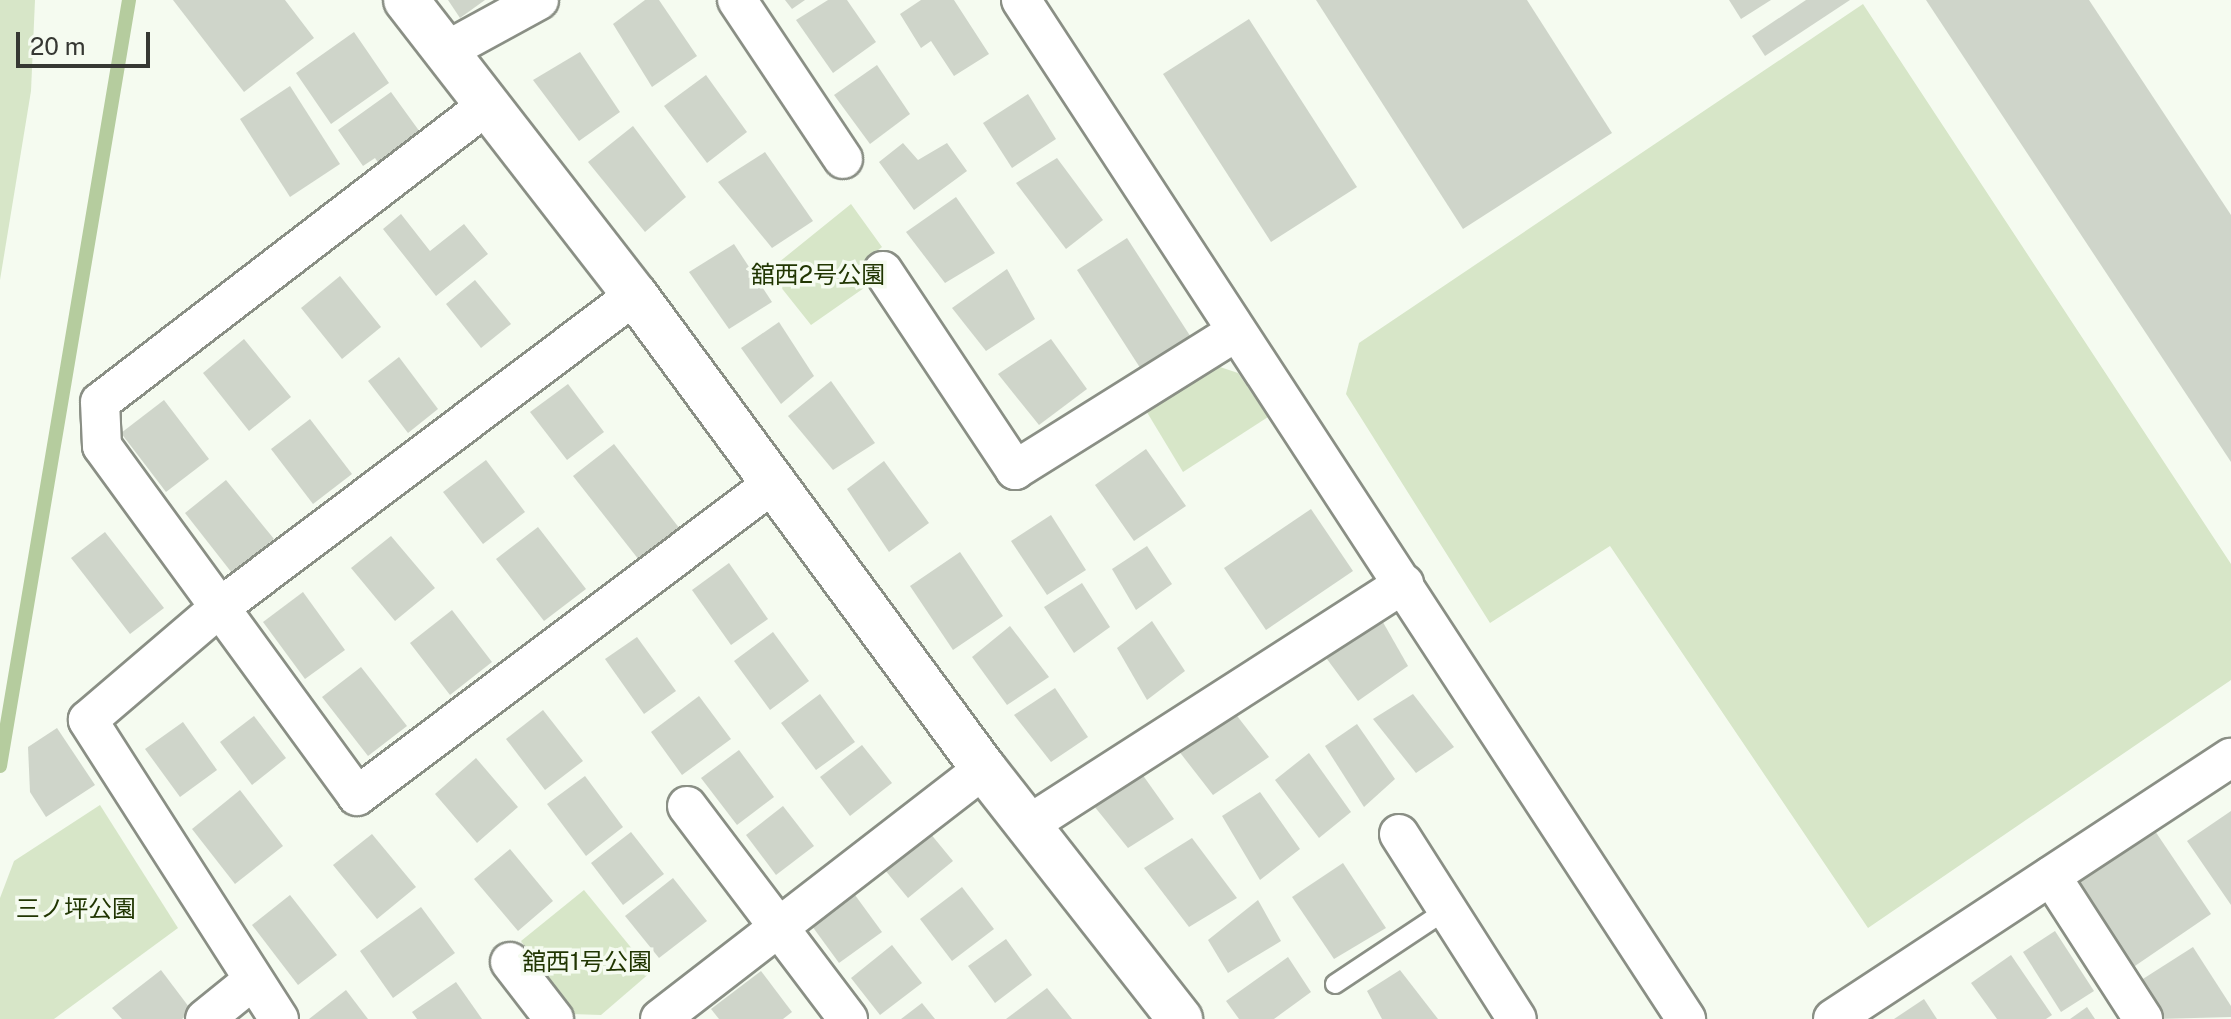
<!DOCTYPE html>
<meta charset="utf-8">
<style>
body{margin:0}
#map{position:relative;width:2231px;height:1019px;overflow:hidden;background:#f5fbf0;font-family:"Public Sans","Noto Sans JP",sans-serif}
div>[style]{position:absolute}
.green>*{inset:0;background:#d7e6c8}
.stream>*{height:14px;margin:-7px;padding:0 7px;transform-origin:7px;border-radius:7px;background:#b5cc9e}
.building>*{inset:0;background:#cfd5ca}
.roads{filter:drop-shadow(2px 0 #8a8f85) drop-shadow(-2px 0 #8a8f85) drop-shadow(0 2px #8a8f85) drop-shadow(0 -2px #8a8f85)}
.service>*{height:18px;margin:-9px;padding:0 9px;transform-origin:9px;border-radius:9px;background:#fff}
.minor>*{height:38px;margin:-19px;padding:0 19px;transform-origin:19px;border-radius:19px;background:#fff}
.tertiary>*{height:44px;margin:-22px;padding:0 22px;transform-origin:22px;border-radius:22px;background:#fff}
span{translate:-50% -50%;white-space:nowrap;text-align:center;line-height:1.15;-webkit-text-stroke:7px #f5fbf0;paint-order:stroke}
.park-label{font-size:24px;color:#213602}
.scale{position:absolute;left:16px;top:32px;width:134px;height:36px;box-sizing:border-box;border:4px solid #363833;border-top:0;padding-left:10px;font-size:24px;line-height:28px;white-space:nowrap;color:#363833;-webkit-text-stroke:6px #f5fbf0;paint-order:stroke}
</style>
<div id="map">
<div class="green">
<i style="clip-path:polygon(0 0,35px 0,31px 91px,0 280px)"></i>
<i style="clip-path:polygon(1863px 4px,2231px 564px,2231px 680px,1868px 928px,1610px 546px,1490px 623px,1346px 394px,1359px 343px)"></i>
<i style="clip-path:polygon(851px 204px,882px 247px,853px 270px,864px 288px,811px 325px,768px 271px)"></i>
<i style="clip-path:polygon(1211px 364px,1238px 373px,1268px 417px,1183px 472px,1145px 409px)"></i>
<i style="clip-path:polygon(100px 805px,178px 928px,54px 1019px,0 1019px,0 898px,14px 861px)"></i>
<i style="clip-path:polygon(584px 890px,651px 972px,601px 1015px,571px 1014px,521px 941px)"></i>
</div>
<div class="stream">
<i style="left:0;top:766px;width:777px;rotate:-80.44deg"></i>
</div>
<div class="building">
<i style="clip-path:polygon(173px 0,285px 0,314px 38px,244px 92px)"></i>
<i style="clip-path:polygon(448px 0,485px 0,460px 18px)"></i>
<i style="clip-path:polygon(645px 0,659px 0,697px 56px,652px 87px,613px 24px)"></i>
<i style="clip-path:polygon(785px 0,805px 0,792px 9px)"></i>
<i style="clip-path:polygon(828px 0,847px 0,876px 42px,833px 73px,796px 20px)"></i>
<i style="clip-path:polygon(921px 0,954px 0,989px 54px,954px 76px,931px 41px,921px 48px,900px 14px)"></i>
<i style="clip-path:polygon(1316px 0,1527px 0,1612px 133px,1463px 229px)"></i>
<i style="clip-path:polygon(1729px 0,1771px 0,1741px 19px)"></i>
<i style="clip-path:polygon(1806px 0,1850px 0,1765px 56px,1752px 36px)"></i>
<i style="clip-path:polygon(1926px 0,2089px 0,2231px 215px,2231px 462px)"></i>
<i style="clip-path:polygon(1249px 19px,1357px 187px,1271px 242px,1163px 74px)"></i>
<i style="clip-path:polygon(354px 32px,389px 83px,331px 124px,296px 73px)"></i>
<i style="clip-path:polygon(580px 52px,620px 112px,579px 141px,533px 80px)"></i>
<i style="clip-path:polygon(877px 65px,910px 114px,870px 144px,834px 95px)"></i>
<i style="clip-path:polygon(706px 75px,747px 132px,707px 163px,664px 106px)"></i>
<i style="clip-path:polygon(290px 86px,340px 164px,290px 197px,240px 119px)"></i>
<i style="clip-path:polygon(391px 92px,425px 139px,383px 170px,375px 158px,363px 166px,338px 130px)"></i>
<i style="clip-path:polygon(1028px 94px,1056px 139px,1012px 168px,983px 123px)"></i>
<i style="clip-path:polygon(633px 126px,686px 197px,645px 232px,588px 162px)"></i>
<i style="clip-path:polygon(903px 143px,918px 160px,947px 143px,967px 171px,914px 210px,879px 162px)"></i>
<i style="clip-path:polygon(765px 152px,813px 221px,772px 248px,718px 182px)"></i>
<i style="clip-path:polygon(1057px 158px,1103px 220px,1066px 249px,1016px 183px)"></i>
<i style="clip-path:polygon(956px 197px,995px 253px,945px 283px,906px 232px)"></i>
<i style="clip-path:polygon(401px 214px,430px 251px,464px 224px,488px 254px,436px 296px,383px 229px)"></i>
<i style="clip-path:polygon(1127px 238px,1196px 345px,1146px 377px,1077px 270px)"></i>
<i style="clip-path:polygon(734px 244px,772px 302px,729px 329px,689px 272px)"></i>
<i style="clip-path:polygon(1007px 269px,1035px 319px,986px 351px,952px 308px)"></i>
<i style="clip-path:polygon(340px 276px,381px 327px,342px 359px,301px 308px)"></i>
<i style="clip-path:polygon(475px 280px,511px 324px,481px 348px,446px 304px)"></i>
<i style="clip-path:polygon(779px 322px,814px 376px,781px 404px,741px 348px)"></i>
<i style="clip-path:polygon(244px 339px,291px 397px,249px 431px,203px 373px)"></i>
<i style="clip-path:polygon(1051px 339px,1087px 389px,1039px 425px,998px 374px)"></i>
<i style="clip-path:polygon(399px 357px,438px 409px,408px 433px,368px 381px)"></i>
<i style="clip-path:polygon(831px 381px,875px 443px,833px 470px,788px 416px)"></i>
<i style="clip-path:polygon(568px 384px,604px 432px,567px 460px,530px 412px)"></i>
<i style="clip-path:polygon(164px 400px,209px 459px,166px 492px,121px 433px)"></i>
<i style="clip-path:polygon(310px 419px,352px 474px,313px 504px,271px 449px)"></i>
<i style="clip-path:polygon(614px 444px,680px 529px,639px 560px,573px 476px)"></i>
<i style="clip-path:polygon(1146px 449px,1186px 506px,1134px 541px,1095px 485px)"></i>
<i style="clip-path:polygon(486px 460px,525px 512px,483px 544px,443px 492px)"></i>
<i style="clip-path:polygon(884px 461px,929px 523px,889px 552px,847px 489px)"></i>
<i style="clip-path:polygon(226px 480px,274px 539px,232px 573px,185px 513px)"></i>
<i style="clip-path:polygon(1311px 509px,1353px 571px,1266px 630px,1224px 568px)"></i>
<i style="clip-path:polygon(1051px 515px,1086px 570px,1047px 595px,1011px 541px)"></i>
<i style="clip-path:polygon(538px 527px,586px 589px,544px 621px,496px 559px)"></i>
<i style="clip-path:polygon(105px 532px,164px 608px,130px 634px,71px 558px)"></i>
<i style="clip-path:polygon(391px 536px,435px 588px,395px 621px,351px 568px)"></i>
<i style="clip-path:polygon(1147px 546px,1172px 584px,1136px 610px,1112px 569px)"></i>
<i style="clip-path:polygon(960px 552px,1003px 616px,953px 650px,910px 586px)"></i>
<i style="clip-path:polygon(729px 563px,768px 619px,731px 645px,692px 590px)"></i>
<i style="clip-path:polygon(1082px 583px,1110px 627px,1074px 653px,1044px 607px)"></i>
<i style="clip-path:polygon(303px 592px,345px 650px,305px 679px,263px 622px)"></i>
<i style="clip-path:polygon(452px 610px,492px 662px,450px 695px,410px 643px)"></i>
<i style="clip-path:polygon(1380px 617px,1408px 666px,1358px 701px,1324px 655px)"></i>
<i style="clip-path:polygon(1152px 621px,1185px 671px,1147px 700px,1117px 648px)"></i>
<i style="clip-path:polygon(1010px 626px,1049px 677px,1007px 705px,972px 657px)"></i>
<i style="clip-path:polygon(773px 632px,809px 681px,770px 710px,734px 661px)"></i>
<i style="clip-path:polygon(637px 637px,676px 691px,644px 714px,605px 659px)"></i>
<i style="clip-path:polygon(361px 667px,407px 726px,368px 756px,322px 697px)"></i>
<i style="clip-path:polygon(1055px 688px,1088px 737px,1051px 762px,1014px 715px)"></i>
<i style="clip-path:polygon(820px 694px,855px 742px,816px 770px,781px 723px)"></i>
<i style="clip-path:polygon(1413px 694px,1454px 747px,1416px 773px,1373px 719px)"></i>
<i style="clip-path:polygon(699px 696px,731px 739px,682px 775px,651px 732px)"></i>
<i style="clip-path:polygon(543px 710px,583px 761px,545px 790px,506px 739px)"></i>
<i style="clip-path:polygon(1234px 712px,1269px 757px,1213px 795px,1178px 750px)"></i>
<i style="clip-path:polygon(254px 716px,286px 758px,252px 785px,220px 742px)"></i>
<i style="clip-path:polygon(183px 722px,217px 770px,180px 797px,145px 749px)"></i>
<i style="clip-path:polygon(1357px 724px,1395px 779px,1364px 807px,1325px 746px)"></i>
<i style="clip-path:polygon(57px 728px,95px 785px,46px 817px,30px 792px,28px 747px)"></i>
<i style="clip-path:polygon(862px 745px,892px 783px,850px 816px,820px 777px)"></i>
<i style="clip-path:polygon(739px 750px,774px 797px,737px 825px,701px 778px)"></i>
<i style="clip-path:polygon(1309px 753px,1351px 812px,1319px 838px,1275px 780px)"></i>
<i style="clip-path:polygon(476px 758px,518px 807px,477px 843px,435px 794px)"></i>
<i style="clip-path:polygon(1137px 767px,1174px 819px,1128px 848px,1090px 801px)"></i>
<i style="clip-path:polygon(585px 776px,623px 827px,586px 856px,547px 804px)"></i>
<i style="clip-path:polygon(240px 790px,283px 846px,235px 884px,192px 829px)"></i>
<i style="clip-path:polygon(1260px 792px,1300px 849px,1260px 880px,1222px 816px)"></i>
<i style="clip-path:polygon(783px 806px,814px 846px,776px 875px,746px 835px)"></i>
<i style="clip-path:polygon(2231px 811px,2231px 905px,2187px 841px)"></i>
<i style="clip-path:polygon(925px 827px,953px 861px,908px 898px,880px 864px)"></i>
<i style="clip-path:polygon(2153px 828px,2211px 914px,2132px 968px,2073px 882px)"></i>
<i style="clip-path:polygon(631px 832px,664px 874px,623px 905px,591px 863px)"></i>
<i style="clip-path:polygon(372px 834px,416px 887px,377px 919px,333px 865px)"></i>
<i style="clip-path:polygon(1192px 838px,1237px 898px,1189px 927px,1144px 868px)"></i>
<i style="clip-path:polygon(510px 849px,553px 901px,518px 931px,474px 879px)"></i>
<i style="clip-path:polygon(1343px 863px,1386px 928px,1334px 959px,1292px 897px)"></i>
<i style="clip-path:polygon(673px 878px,707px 921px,659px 958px,625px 916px)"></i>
<i style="clip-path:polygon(962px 887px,994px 929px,952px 961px,920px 919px)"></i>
<i style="clip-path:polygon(290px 895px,337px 955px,298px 985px,252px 925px)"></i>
<i style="clip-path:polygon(855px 895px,882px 932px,839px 963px,812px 926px)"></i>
<i style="clip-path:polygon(1258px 900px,1281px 941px,1228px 973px,1208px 940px)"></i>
<i style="clip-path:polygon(421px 907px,455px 953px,393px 998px,360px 951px)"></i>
<i style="clip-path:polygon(2055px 931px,2094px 991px,2061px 1012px,2023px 952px)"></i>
<i style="clip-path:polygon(1006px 939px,1032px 975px,995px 1003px,968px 966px)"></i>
<i style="clip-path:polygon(892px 945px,922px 983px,880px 1015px,851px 978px)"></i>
<i style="clip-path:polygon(2193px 947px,2231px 1006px,2231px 1017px,2157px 1019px,2135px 984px)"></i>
<i style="clip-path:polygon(2011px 955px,2052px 1015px,2046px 1019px,1997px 1019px,1971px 983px)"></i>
<i style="clip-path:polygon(1288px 957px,1311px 992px,1274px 1019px,1239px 1019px,1226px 1001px)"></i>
<i style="clip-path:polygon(161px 970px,192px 1011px,182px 1019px,122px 1019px,112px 1008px)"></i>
<i style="clip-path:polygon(1400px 970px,1438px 1019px,1382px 1019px,1367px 991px)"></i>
<i style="clip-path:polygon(761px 971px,792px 1012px,783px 1019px,719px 1019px,711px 1009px)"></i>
<i style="clip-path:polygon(456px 982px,482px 1019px,417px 1019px,412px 1012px)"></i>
<i style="clip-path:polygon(1047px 988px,1072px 1019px,1006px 1019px)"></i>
<i style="clip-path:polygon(346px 990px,368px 1019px,309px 1019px)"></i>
<i style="clip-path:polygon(1924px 999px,1937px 1019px,1894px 1019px)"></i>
<i style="clip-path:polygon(922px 1003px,935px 1019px,901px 1019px)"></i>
<i style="clip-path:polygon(2087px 1007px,2095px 1019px,2070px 1019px)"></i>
</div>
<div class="roads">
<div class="service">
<i style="left:1335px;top:984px;width:136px;rotate:-33.6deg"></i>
</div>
<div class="minor">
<i style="left:737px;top:0;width:191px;rotate:56.3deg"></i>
<i style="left:1021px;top:0;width:1217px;rotate:56.87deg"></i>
<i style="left:446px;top:51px;width:106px;rotate:-28.7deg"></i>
<i style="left:486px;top:106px;width:486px;rotate:142.5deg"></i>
<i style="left:100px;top:402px;width:44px;rotate:87.4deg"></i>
<i style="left:102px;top:446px;width:433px;rotate:53.9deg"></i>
<i style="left:357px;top:796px;width:523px;rotate:-36.91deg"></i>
<i style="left:883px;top:271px;width:239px;rotate:56.4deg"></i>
<i style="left:1015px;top:470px;width:261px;rotate:-32deg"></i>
<i style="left:687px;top:806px;width:267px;rotate:52.9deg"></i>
<i style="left:1028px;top:825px;width:447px;rotate:-32.7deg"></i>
<i style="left:1399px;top:834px;width:219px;rotate:57.5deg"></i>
<i style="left:2051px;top:876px;width:170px;rotate:57.2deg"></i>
<i style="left:510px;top:962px;width:72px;rotate:52.3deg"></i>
<i style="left:205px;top:1019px;width:60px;rotate:-39deg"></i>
<i style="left:279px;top:1019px;width:355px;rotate:-122.6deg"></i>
<i style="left:88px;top:720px;width:172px;rotate:-40.5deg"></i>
<i style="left:219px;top:608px;width:521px;rotate:-36.96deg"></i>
<i style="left:660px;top:1019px;width:409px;rotate:-37.7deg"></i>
<i style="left:1833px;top:1019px;width:476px;rotate:-33.3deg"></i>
</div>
<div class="tertiary">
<i style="left:406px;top:0;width:373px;rotate:52.2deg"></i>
<i style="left:635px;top:295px;width:589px;rotate:53.64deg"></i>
<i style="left:984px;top:769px;width:318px;rotate:51.9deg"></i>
</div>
</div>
<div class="park-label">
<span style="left:818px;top:275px">舘西2号公園</span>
<span style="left:76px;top:909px">三ノ坪公園</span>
<span style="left:587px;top:962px">舘西1号公園</span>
</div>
<div class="scale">20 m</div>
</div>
